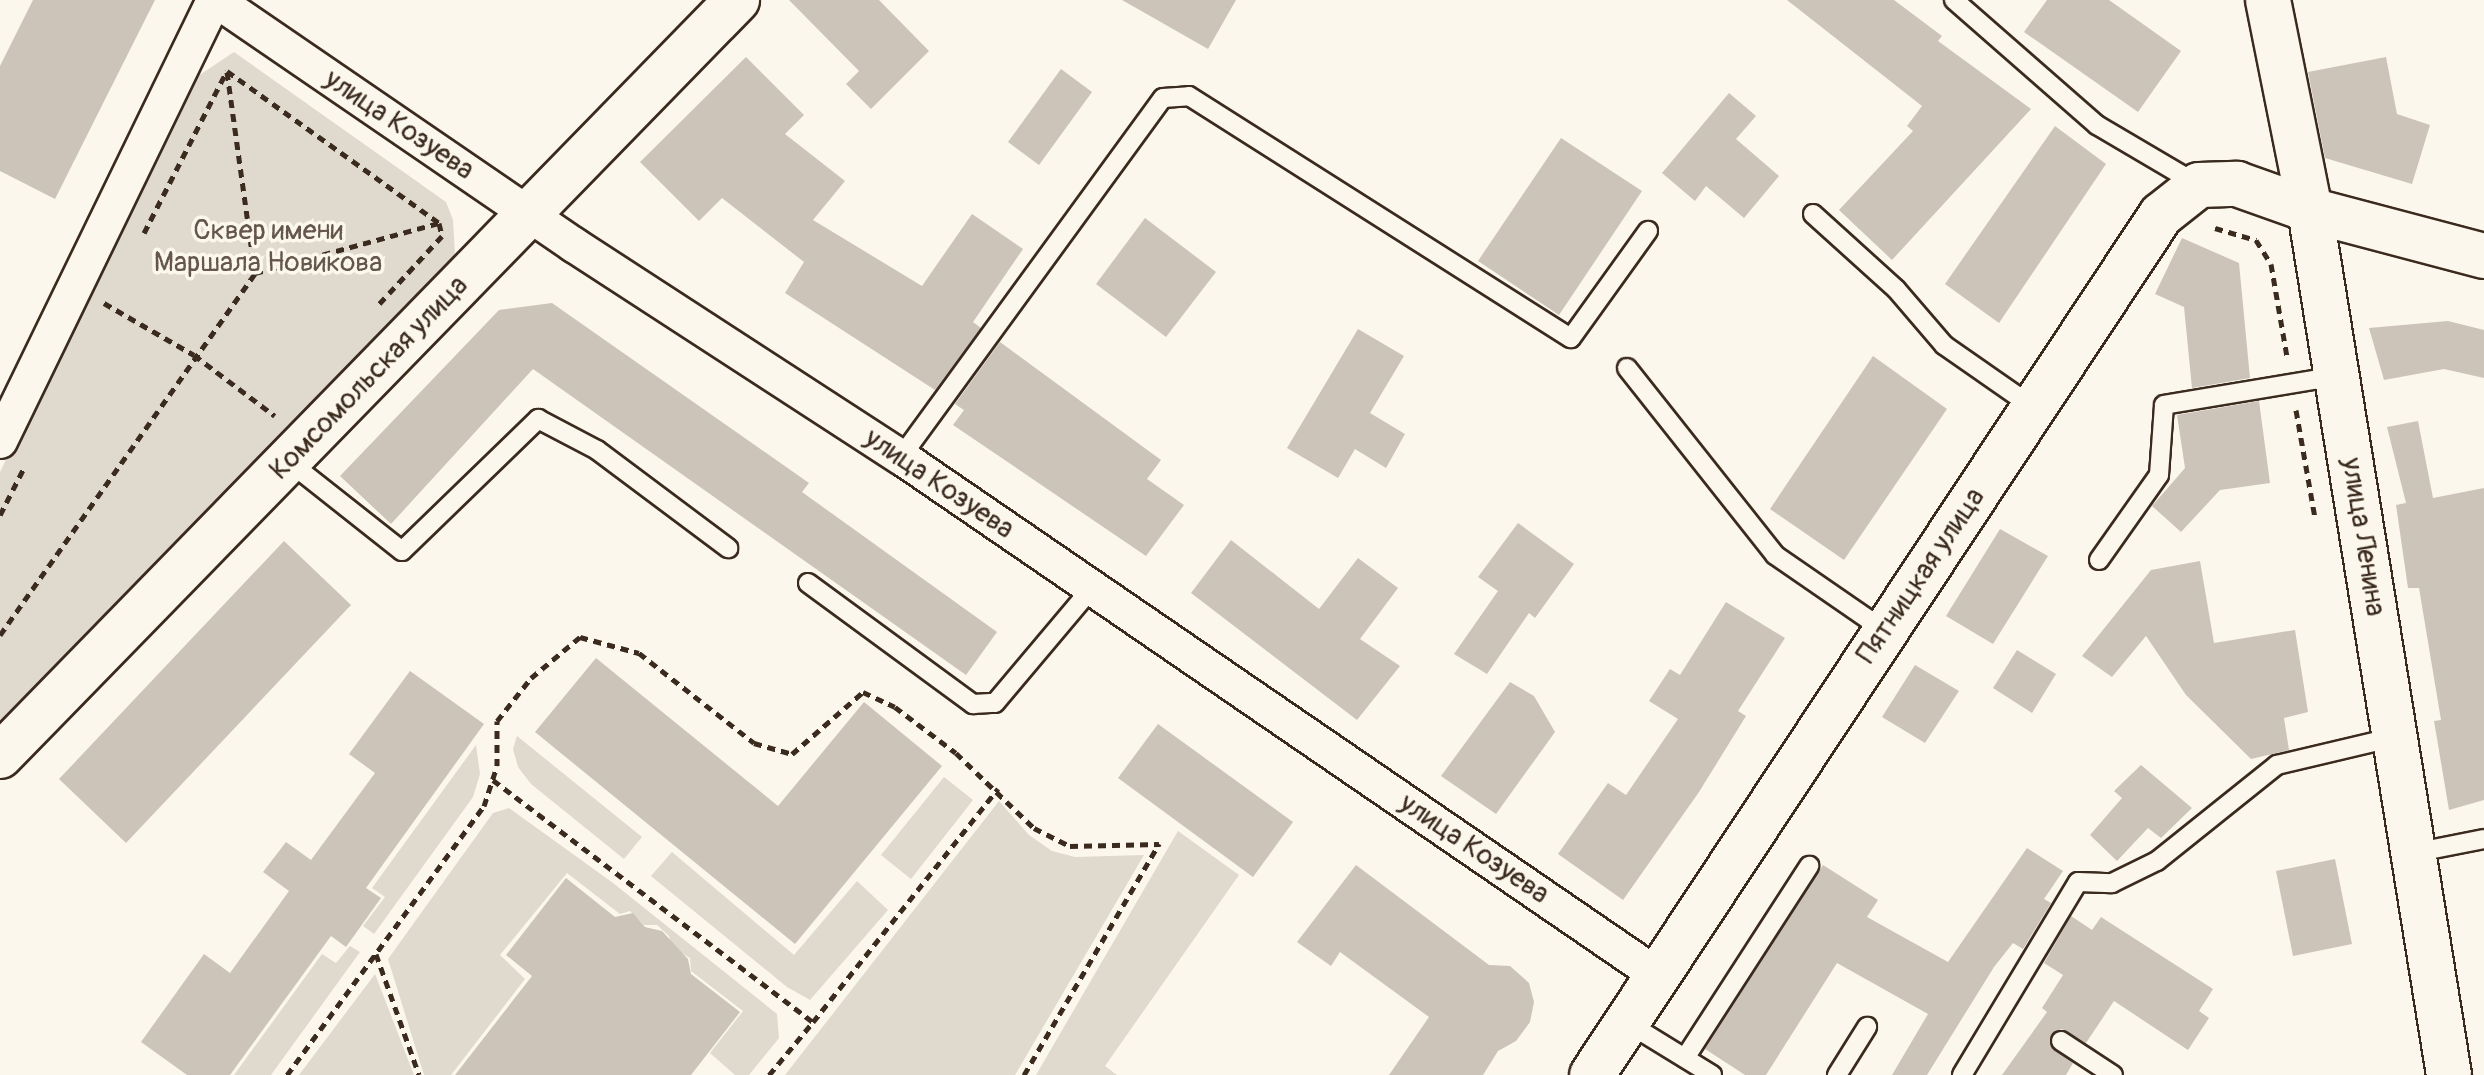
<!DOCTYPE html>
<meta charset="utf-8">
<style>
body{margin:0}
#map{position:relative;width:2484px;height:1075px;overflow:hidden;background:#fbf7ec;font-family:Pangolin,sans-serif}
div>[style]{position:absolute}
.green>*{inset:0;background:#dfd9ce}
.building>*{inset:0;background:#ccc4b9}
.path>*{height:5px;margin-top:-2.5px;transform-origin:0;background:repeating-linear-gradient(90deg,#3b2a1e 0 8px,transparent 0 14px)}
.roads{filter:drop-shadow(2px 0 #3b2a1e) drop-shadow(-2px 0 #3b2a1e) drop-shadow(0 2px #3b2a1e) drop-shadow(0 -2px #3b2a1e)}
.lane>*{height:18px;margin:-9px;padding:0 9px;transform-origin:9px;border-radius:9px;background:#fbf7ec}
.street>*{height:34px;margin:-17px;padding:0 17px;transform-origin:17px;border-radius:17px;background:#fbf7ec}
.secondary>*{height:44px;margin:-22px;padding:0 22px;transform-origin:22px;border-radius:22px;background:#fbf7ec}
span{translate:-50% -50%;white-space:nowrap;text-align:center;line-height:1.15;-webkit-text-stroke:7px #fbf7ec;paint-order:stroke}
.street-label{font-size:28px;color:#3b2a1e}
.park-label{font-size:28px;color:#64564a}
</style>
<div id="map">
<div class="green">
<i style="clip-path:polygon(234px 52px,446px 202px,453px 220px,455px 256px,0 736px,0 472px,192px 80px)"></i>
<i style="clip-path:polygon(517px 736px,642px 837px,624px 859px,531px 784px,518px 767px,513px 749px)"></i>
<i style="clip-path:polygon(476px 745px,480px 774px,473px 797px,374px 934px,363px 926px,385px 897px,372px 888px)"></i>
<i style="clip-path:polygon(944px 777px,973px 800px,911px 879px,881px 855px)"></i>
<i style="clip-path:polygon(999px 801px,1029px 835px,1052px 851px,1075px 857px,1144px 855px,1015px 1075px,785px 1075px)"></i>
<i style="clip-path:polygon(509px 808px,613px 883px,777px 1014px,779px 1038px,749px 1075px,735px 1075px,710px 1053px,743px 1011px,691px 971px,690px 958px,672px 947px,669px 936px,657px 925px,644px 925px,630px 911px,620px 914px,567px 873px,500px 955px,525px 979px,451px 1075px,424px 1075px,388px 959px,493px 813px)"></i>
<i style="clip-path:polygon(1178px 831px,1239px 875px,1105px 1066px,1117px 1075px,1036px 1075px)"></i>
<i style="clip-path:polygon(672px 852px,794px 955px,857px 881px,888px 910px,810px 1000px,787px 987px,651px 876px)"></i>
<i style="clip-path:polygon(350px 946px,360px 952px,271px 1075px,234px 1075px,322px 954px,336px 963px)"></i>
<i style="clip-path:polygon(375px 974px,414px 1075px,299px 1075px)"></i>
</div>
<div class="building">
<i style="clip-path:polygon(33px 0,155px 0,55px 199px,0 171px,0 66px)"></i>
<i style="clip-path:polygon(789px 0,879px 0,929px 51px,871px 109px,846px 84px,859px 71px)"></i>
<i style="clip-path:polygon(1122px 0,1236px 0,1208px 49px)"></i>
<i style="clip-path:polygon(1787px 0,1894px 0,1942px 36px,1938px 41px,2031px 109px,1892px 260px,1839px 210px,1913px 131px,1907px 126px,1922px 106px)"></i>
<i style="clip-path:polygon(2047px 0,2109px 0,2181px 51px,2138px 112px,2024px 32px)"></i>
<i style="clip-path:polygon(746px 57px,804px 115px,785px 134px,845px 181px,813px 220px,922px 286px,972px 214px,1023px 249px,973px 322px,981px 328px,935px 390px,785px 293px,804px 262px,722px 198px,699px 221px,640px 162px)"></i>
<i style="clip-path:polygon(2386px 57px,2397px 114px,2430px 125px,2412px 184px,2325px 158px,2308px 72px)"></i>
<i style="clip-path:polygon(1061px 69px,1092px 92px,1039px 165px,1008px 142px)"></i>
<i style="clip-path:polygon(1729px 93px,1756px 116px,1736px 139px,1779px 176px,1744px 218px,1706px 186px,1695px 201px,1662px 173px)"></i>
<i style="clip-path:polygon(2055px 126px,2106px 164px,1999px 323px,1945px 284px)"></i>
<i style="clip-path:polygon(1561px 138px,1642px 191px,1559px 315px,1478px 261px)"></i>
<i style="clip-path:polygon(1145px 218px,1216px 272px,1166px 337px,1096px 284px)"></i>
<i style="clip-path:polygon(2182px 238px,2239px 263px,2250px 378px,2192px 388px,2184px 307px,2155px 294px)"></i>
<i style="clip-path:polygon(552px 303px,809px 483px,802px 492px,997px 632px,966px 675px,533px 369px,391px 524px,340px 476px,499px 310px)"></i>
<i style="clip-path:polygon(2448px 321px,2484px 330px,2484px 378px,2444px 369px,2384px 380px,2369px 328px)"></i>
<i style="clip-path:polygon(1358px 329px,1404px 356px,1370px 413px,1405px 434px,1386px 468px,1355px 449px,1338px 478px,1287px 448px)"></i>
<i style="clip-path:polygon(1000px 342px,1161px 460px,1147px 479px,1184px 505px,1146px 556px,953px 425px,964px 410px,955px 404px)"></i>
<i style="clip-path:polygon(1873px 356px,1947px 409px,1844px 560px,1770px 509px)"></i>
<i style="clip-path:polygon(2259px 401px,2270px 483px,2220px 490px,2181px 532px,2152px 506px,2185px 468px,2177px 415px)"></i>
<i style="clip-path:polygon(2418px 421px,2433px 498px,2484px 488px,2484px 800px,2449px 810px,2434px 721px,2441px 720px,2419px 588px,2408px 588px,2396px 505px,2406px 503px,2387px 427px)"></i>
<i style="clip-path:polygon(1518px 523px,1574px 564px,1535px 618px,1529px 613px,1487px 674px,1454px 654px,1498px 591px,1478px 577px)"></i>
<i style="clip-path:polygon(2000px 529px,2048px 556px,1993px 644px,1946px 616px)"></i>
<i style="clip-path:polygon(1231px 540px,1319px 609px,1358px 558px,1398px 588px,1360px 639px,1400px 666px,1357px 720px,1191px 593px)"></i>
<i style="clip-path:polygon(284px 541px,351px 605px,126px 843px,59px 779px)"></i>
<i style="clip-path:polygon(2200px 561px,2214px 643px,2295px 630px,2308px 712px,2284px 718px,2289px 750px,2251px 759px,2186px 695px,2146px 636px,2112px 677px,2082px 656px,2151px 570px)"></i>
<i style="clip-path:polygon(1726px 602px,1785px 638px,1738px 711px,1746px 716px,1699px 792px,1623px 900px,1558px 854px,1608px 783px,1626px 795px,1678px 719px,1649px 701px,1670px 669px,1680px 675px)"></i>
<i style="clip-path:polygon(2017px 650px,2056px 674px,2032px 713px,1993px 688px)"></i>
<i style="clip-path:polygon(596px 658px,778px 806px,864px 702px,942px 766px,795px 944px,535px 732px)"></i>
<i style="clip-path:polygon(1915px 665px,1959px 691px,1925px 743px,1882px 717px)"></i>
<i style="clip-path:polygon(410px 671px,484px 724px,366px 888px,381px 898px,346px 947px,331px 936px,230px 1075px,187px 1075px,141px 1042px,204px 954px,230px 973px,289px 891px,263px 872px,286px 842px,311px 860px,375px 773px,349px 754px)"></i>
<i style="clip-path:polygon(1510px 682px,1534px 696px,1555px 732px,1496px 814px,1441px 776px)"></i>
<i style="clip-path:polygon(1158px 724px,1293px 822px,1253px 877px,1118px 778px)"></i>
<i style="clip-path:polygon(2141px 765px,2192px 808px,2161px 838px,2148px 828px,2117px 861px,2090px 835px,2122px 798px,2114px 791px)"></i>
<i style="clip-path:polygon(2027px 848px,2063px 871px,2044px 899px,2051px 903px,2023px 949px,2013px 943px,1994px 967px,1927px 1075px,1892px 1075px,1928px 1014px,1837px 963px,1766px 1075px,1745px 1075px,1705px 1049px,1823px 865px,1878px 900px,1867px 917px,1948px 962px)"></i>
<i style="clip-path:polygon(2335px 859px,2352px 944px,2293px 956px,2276px 871px)"></i>
<i style="clip-path:polygon(1356px 865px,1489px 965px,1510px 966px,1529px 983px,1534px 1002px,1530px 1022px,1516px 1041px,1498px 1051px,1483px 1075px,1389px 1075px,1429px 1017px,1340px 952px,1331px 966px,1297px 942px)"></i>
<i style="clip-path:polygon(566px 878px,615px 917px,633px 913px,645px 927px,662px 931px,688px 959px,691px 974px,740px 1012px,691px 1075px,455px 1075px,532px 976px,506px 955px)"></i>
<i style="clip-path:polygon(2071px 916px,2092px 930px,2101px 917px,2213px 989px,2199px 1011px,2209px 1018px,2188px 1050px,2114px 1001px,2086px 1043px,2062px 1029px,2051px 1034px,2051px 1047px,2073px 1063px,2066px 1075px,2002px 1075px,2047px 1012px,2042px 1008px,2063px 975px,2044px 963px)"></i>
</div>
<div class="path">
<i style="left:227px;top:72px;width:203px;rotate:82.1deg"></i>
<i style="left:255px;top:273px;width:191px;rotate:-15.2deg"></i>
<i style="left:2215px;top:228px;width:43px;rotate:16.3deg"></i>
<i style="left:2256px;top:240px;width:28px;rotate:58deg"></i>
<i style="left:2271px;top:264px;width:94px;rotate:80.2deg"></i>
<i style="left:144px;top:233px;width:182px;rotate:-62.9deg"></i>
<i style="left:227px;top:71px;width:261px;rotate:35.6deg"></i>
<i style="left:439px;top:223px;width:13px;rotate:77deg"></i>
<i style="left:442px;top:236px;width:93px;rotate:132.8deg"></i>
<i style="left:104px;top:303px;width:104px;rotate:30deg"></i>
<i style="left:194px;top:355px;width:101px;rotate:37deg"></i>
<i style="left:2296px;top:410px;width:110px;rotate:80deg"></i>
<i style="left:0;top:515px;width:55px;rotate:-63deg"></i>
<i style="left:0;top:635px;width:443px;rotate:-54.8deg"></i>
<i style="left:493px;top:780px;width:401px;rotate:37.1deg"></i>
<i style="left:813px;top:1022px;width:298px;rotate:-51.6deg"></i>
<i style="left:376px;top:954px;width:128px;rotate:70.4deg"></i>
<i style="left:287px;top:1075px;width:333px;rotate:-53.8deg"></i>
<i style="left:484px;top:806px;width:42px;rotate:-72deg"></i>
<i style="left:497px;top:766px;width:45px;rotate:-90deg"></i>
<i style="left:497px;top:721px;width:55px;rotate:-51.7deg"></i>
<i style="left:531px;top:678px;width:64px;rotate:-39.9deg"></i>
<i style="left:580px;top:637px;width:61px;rotate:15.2deg"></i>
<i style="left:639px;top:653px;width:146px;rotate:38deg"></i>
<i style="left:754px;top:743px;width:40px;rotate:16deg"></i>
<i style="left:792px;top:754px;width:94px;rotate:-41.1deg"></i>
<i style="left:863px;top:692px;width:35px;rotate:25deg"></i>
<i style="left:895px;top:707px;width:76px;rotate:37deg"></i>
<i style="left:956px;top:753px;width:108px;rotate:43.9deg"></i>
<i style="left:1034px;top:828px;width:40px;rotate:26.6deg"></i>
<i style="left:1070px;top:846px;width:89px;rotate:-1.3deg"></i>
<i style="left:769px;top:1075px;width:69px;rotate:-50.3deg"></i>
<i style="left:1024px;top:1075px;width:268px;rotate:-59.7deg"></i>
</div>
<div class="roads">
<div class="lane">
<i style="left:1954px;top:0;width:190px;rotate:41.2deg"></i>
<i style="left:2097px;top:125px;width:118px;rotate:30.5deg"></i>
<i style="left:1813px;top:214px;width:112px;rotate:42.1deg"></i>
<i style="left:1896px;top:289px;width:74px;rotate:49.4deg"></i>
<i style="left:1944px;top:345px;width:108px;rotate:34.9deg"></i>
<i style="left:1627px;top:368px;width:238px;rotate:51.6deg"></i>
<i style="left:1775px;top:555px;width:134px;rotate:34.6deg"></i>
<i style="left:901px;top:457px;width:444px;rotate:-53.9deg"></i>
<i style="left:1163px;top:98px;width:26px;rotate:-4deg"></i>
<i style="left:1189px;top:96px;width:452px;rotate:32.4deg"></i>
<i style="left:1571px;top:338px;width:132px;rotate:-54.3deg"></i>
<i style="left:288px;top:461px;width:145px;rotate:38.3deg"></i>
<i style="left:402px;top:551px;width:190px;rotate:-44.1deg"></i>
<i style="left:538px;top:419px;width:67px;rotate:27.7deg"></i>
<i style="left:597px;top:450px;width:164px;rotate:36.8deg"></i>
<i style="left:2099px;top:560px;width:104px;rotate:-54.8deg"></i>
<i style="left:2159px;top:475px;width:70px;rotate:-85.9deg"></i>
<i style="left:2164px;top:405px;width:175px;rotate:-9.5deg"></i>
<i style="left:808px;top:583px;width:205px;rotate:36.3deg"></i>
<i style="left:973px;top:704px;width:22px;rotate:-3deg"></i>
<i style="left:995px;top:703px;width:150px;rotate:-49.9deg"></i>
<i style="left:2413px;top:853px;width:72px;rotate:-11.2deg"></i>
<i style="left:1626px;top:1022px;width:101px;rotate:31.6deg"></i>
<i style="left:2061px;top:1041px;width:62px;rotate:33.2deg"></i>
<i style="left:1685px;top:1058px;width:229px;rotate:-57.1deg"></i>
<i style="left:1837px;top:1075px;width:57px;rotate:-58deg"></i>
<i style="left:1962px;top:1075px;width:225px;rotate:-59deg"></i>
<i style="left:2078px;top:882px;width:34px;rotate:2deg"></i>
<i style="left:2112px;top:883px;width:50px;rotate:-26.1deg"></i>
<i style="left:2157px;top:861px;width:154px;rotate:-38.7deg"></i>
<i style="left:2277px;top:765px;width:121px;rotate:-13.3deg"></i>
</div>
<div class="street">
<i style="left:216px;top:0;width:434px;rotate:34.4deg"></i>
<i style="left:574px;top:245px;width:390px;rotate:33deg"></i>
<i style="left:901px;top:457px;width:916px;rotate:34.42deg"></i>
<i style="left:0;top:441px;width:490px;rotate:-64.1deg"></i>
</div>
<div class="secondary">
<i style="left:2268px;top:0;width:214px;rotate:78.7deg"></i>
<i style="left:2310px;top:210px;width:876px;rotate:80.87deg"></i>
<i style="left:0;top:756px;width:1056px;rotate:-45.73deg"></i>
<i style="left:1592px;top:1075px;width:1031px;rotate:-56.51deg"></i>
<i style="left:2161px;top:215px;width:48px;rotate:-38.3deg"></i>
<i style="left:2199px;top:185px;width:38px;rotate:-2deg"></i>
<i style="left:2237px;top:184px;width:77px;rotate:19.6deg"></i>
<i style="left:2310px;top:210px;width:180px;rotate:14.8deg"></i>
</div>
</div>
<div class="street-label">
<span style="left:399px;top:125px;rotate:34deg">улица Козуева</span>
<span style="left:369px;top:378px;rotate:-46deg">Комсомольская улица</span>
<span style="left:939px;top:484px;rotate:34deg">улица Козуева</span>
<span style="left:2363px;top:537px;rotate:81deg">улица Ленина</span>
<span style="left:1921px;top:576px;rotate:-56deg">Пятницкая улица</span>
<span style="left:1474px;top:849px;rotate:34deg">улица Козуева</span>
</div>
<div class="park-label">
<span style="left:268px;top:247px">Сквер имени<br>Маршала Новикова</span>
</div>
</div>
